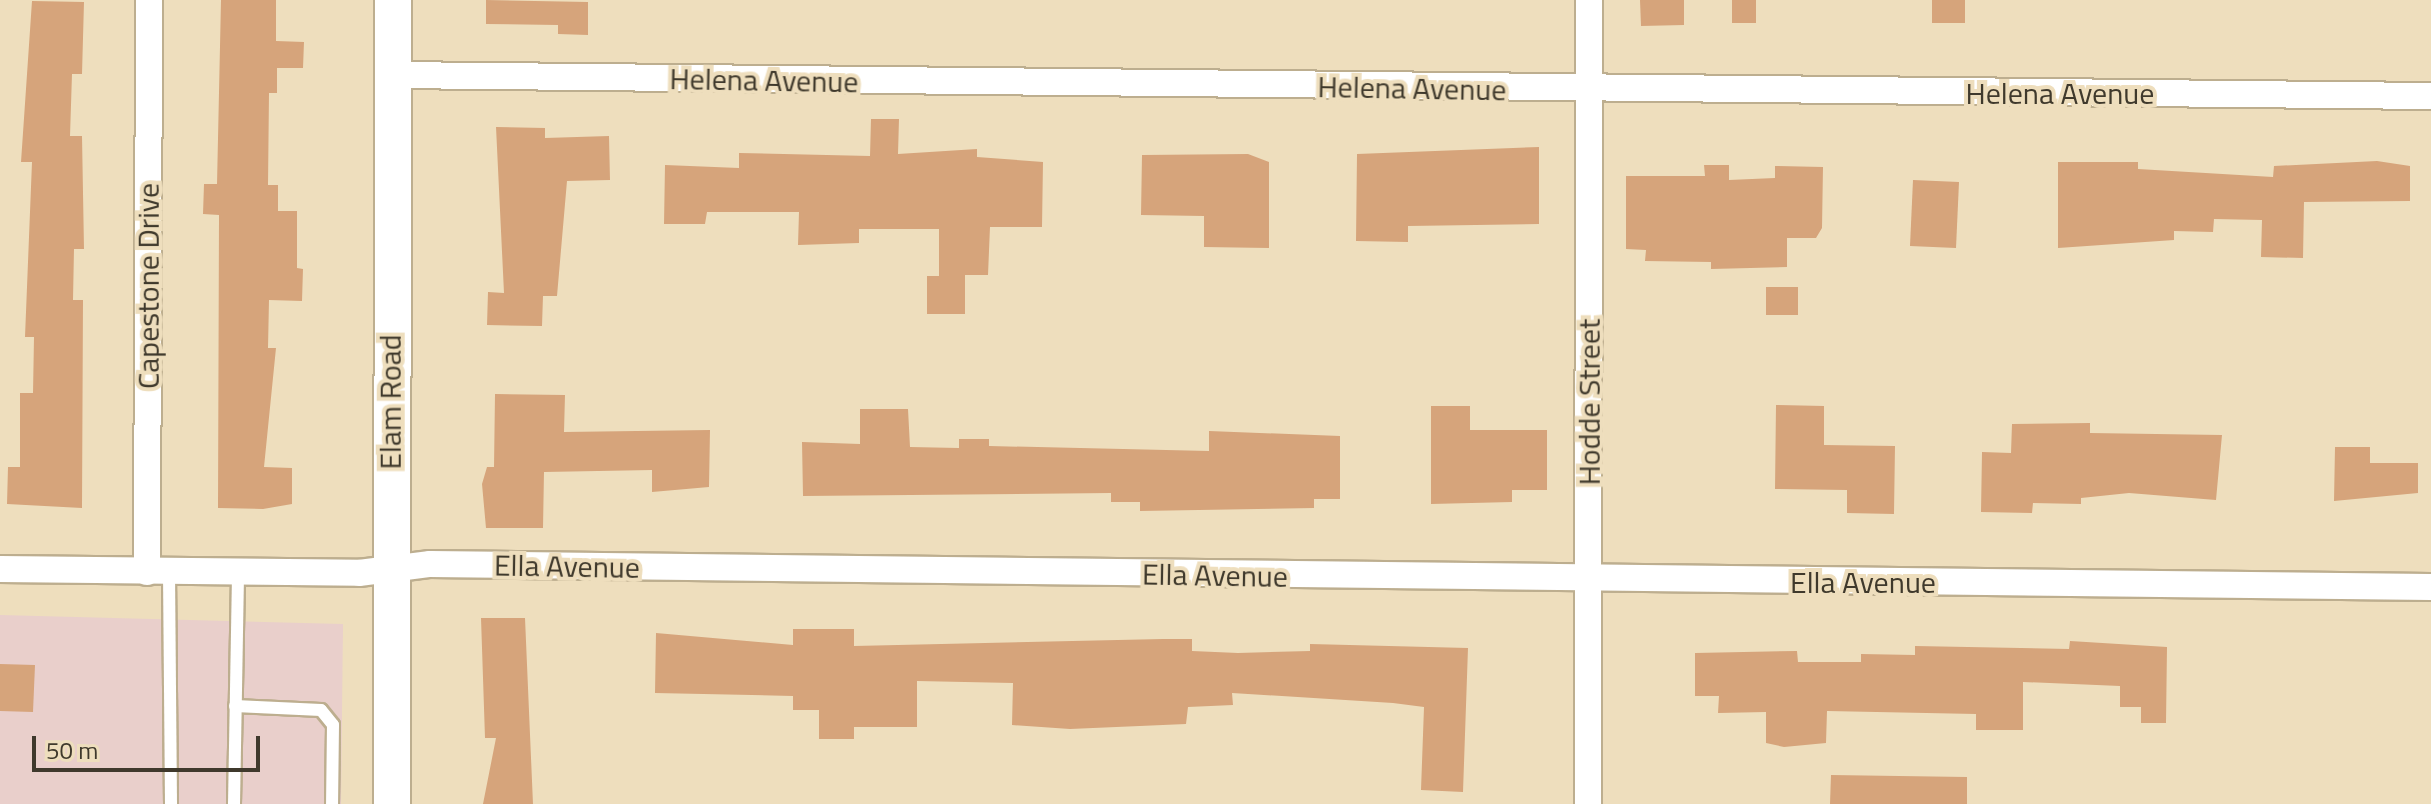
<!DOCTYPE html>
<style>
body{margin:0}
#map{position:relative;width:2431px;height:804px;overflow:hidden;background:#eedebd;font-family:"Titillium Web",sans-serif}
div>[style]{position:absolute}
.education>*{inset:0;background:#e9cfcb}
.building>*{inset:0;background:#d6a47b}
.roads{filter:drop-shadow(2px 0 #bdae8f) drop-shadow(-2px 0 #bdae8f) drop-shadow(0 2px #bdae8f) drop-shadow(0 -2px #bdae8f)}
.lane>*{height:12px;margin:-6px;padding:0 6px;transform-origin:6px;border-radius:6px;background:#fff}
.street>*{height:26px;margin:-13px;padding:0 13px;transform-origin:13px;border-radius:13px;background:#fff}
.secondary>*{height:36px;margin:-18px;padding:0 18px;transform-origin:18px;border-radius:18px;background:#fff}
span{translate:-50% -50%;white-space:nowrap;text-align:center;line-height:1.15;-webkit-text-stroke:8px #eedebd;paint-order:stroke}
.street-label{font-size:30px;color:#3f392c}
.scale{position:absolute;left:32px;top:736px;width:228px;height:36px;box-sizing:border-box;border:4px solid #3f392c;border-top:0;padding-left:10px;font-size:24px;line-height:28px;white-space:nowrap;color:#3f392c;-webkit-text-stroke:6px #eedebd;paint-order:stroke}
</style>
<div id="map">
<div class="education">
<i style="clip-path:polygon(0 615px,343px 624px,341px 804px,0 804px)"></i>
</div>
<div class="building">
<i style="clip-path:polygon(221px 0,276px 0,276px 41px,304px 42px,303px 68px,277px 68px,277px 93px,269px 93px,268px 185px,278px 185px,278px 211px,297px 211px,297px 268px,303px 269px,302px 301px,269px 300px,268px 348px,276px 348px,264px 467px,292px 468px,292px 504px,263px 509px,218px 508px,219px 215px,203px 214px,204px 184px,217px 184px)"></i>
<i style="clip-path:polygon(486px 0,588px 2px,588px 35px,558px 34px,558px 25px,486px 24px)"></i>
<i style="clip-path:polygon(1640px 0,1684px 0,1684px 25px,1641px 26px)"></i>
<i style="clip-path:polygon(1732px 0,1756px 0,1756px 23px,1732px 23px)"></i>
<i style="clip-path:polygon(1932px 0,1965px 0,1965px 23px,1932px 23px)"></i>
<i style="clip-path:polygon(32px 1px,84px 2px,82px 74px,72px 74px,70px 136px,82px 136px,84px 249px,74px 249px,73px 300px,83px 300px,82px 508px,7px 504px,8px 467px,20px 467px,20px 393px,33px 393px,34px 337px,25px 337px,32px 162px,21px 162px)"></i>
<i style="clip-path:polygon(871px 119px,899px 119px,898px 154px,977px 149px,977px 157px,1043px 162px,1042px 227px,990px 227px,988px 275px,965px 275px,965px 314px,927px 314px,927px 276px,939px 276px,939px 229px,859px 229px,859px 243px,798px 245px,799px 212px,707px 212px,705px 224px,664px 224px,665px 165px,739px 168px,739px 153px,870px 156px)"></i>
<i style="clip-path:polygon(496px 127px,545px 128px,545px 138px,609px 136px,610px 180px,567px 181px,557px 296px,543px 296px,542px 326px,487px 325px,488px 292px,504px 293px)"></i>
<i style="clip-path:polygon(1539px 147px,1539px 224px,1408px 226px,1408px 242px,1356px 241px,1357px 154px)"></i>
<i style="clip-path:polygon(1248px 154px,1269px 162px,1269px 248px,1204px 247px,1204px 216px,1141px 215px,1142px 155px)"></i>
<i style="clip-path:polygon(2377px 161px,2410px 166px,2410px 201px,2304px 202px,2303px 258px,2261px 257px,2262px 220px,2214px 219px,2213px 232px,2174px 231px,2174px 240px,2058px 248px,2058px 162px,2138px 162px,2138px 169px,2273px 177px,2274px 166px)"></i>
<i style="clip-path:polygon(1704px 165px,1729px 165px,1729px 180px,1775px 178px,1775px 166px,1823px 167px,1822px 228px,1816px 238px,1787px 238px,1787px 267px,1711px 269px,1711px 262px,1645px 261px,1646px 250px,1626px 249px,1626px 176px,1705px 176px)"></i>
<i style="clip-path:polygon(1913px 180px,1959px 182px,1956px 248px,1910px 246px)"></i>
<i style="clip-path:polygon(1766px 287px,1798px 287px,1798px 315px,1766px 315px)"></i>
<i style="clip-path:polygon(495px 394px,565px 395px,564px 432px,710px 430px,709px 487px,652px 492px,652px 470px,544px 472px,543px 528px,486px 528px,482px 484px,487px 467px,494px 467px)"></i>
<i style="clip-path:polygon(1776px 405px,1824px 406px,1824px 445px,1895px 446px,1894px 514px,1847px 513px,1847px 490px,1775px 489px)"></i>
<i style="clip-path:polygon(1431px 406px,1470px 406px,1470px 430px,1547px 430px,1547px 490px,1512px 490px,1512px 502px,1431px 504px)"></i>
<i style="clip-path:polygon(860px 409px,908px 409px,910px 447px,959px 448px,959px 439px,989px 439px,989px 446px,1209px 451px,1209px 431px,1340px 436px,1340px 499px,1314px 499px,1314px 508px,1140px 511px,1140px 502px,1111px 502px,1111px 493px,803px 496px,802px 442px,860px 444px)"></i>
<i style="clip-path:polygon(2090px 423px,2090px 433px,2222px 435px,2216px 500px,2129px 493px,2081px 498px,2081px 504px,2033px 503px,2032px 513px,1981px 512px,1982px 452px,2011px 453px,2012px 424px)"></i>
<i style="clip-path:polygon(2335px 447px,2370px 447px,2370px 463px,2418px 463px,2418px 493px,2334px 501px)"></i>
<i style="clip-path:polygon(481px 618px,525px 618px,533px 804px,483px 804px,496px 738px,485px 738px)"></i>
<i style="clip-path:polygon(793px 629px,854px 629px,854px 646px,1163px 639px,1192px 639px,1192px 651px,1238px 653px,1310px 651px,1310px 644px,1468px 648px,1463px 792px,1421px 790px,1424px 707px,1393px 703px,1232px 693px,1233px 705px,1188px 707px,1186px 724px,1070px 729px,1012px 725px,1013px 683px,917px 681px,917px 727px,854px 727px,854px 739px,819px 739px,819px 710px,793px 710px,793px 696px,655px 693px,656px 633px,793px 645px)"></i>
<i style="clip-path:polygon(2070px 641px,2167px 647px,2166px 723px,2141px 723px,2141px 707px,2120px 707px,2120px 686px,2023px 682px,2023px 730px,1976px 730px,1976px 714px,1827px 711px,1826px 743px,1784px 747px,1766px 743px,1766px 712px,1718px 713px,1719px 696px,1695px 696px,1695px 653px,1797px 651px,1798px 662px,1861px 662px,1861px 654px,1915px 655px,1915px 646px,2069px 649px)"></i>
<i style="clip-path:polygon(0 664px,35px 665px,33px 712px,0 711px)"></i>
<i style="clip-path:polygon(1831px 775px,1967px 777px,1967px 804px,1830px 804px)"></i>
</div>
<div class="roads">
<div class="lane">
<i style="left:169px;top:573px;width:231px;rotate:89.5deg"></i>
<i style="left:235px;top:706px;width:86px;rotate:2.7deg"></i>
<i style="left:321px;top:710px;width:19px;rotate:51deg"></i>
<i style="left:333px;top:725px;width:79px;rotate:90.7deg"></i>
<i style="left:234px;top:804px;width:232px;rotate:-89deg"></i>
</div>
<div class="street">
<i style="left:392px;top:75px;width:2039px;rotate:0.59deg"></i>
<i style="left:0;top:569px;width:359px;rotate:0.6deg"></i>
<i style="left:359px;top:573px;width:72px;rotate:-7.2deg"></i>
<i style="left:430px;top:564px;width:2001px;rotate:0.66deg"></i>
<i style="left:147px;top:572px;width:572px;rotate:-89.8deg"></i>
<i style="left:1588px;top:804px;width:804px;rotate:-89.93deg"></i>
</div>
<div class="secondary">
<i style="left:392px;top:804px;width:804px;rotate:-89.93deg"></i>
</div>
</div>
<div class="street-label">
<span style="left:764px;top:80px;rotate:1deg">Helena Avenue</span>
<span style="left:1412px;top:88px;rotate:1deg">Helena Avenue</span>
<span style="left:2060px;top:93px">Helena Avenue</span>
<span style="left:148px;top:286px;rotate:-90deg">Capestone Drive</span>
<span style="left:390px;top:402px;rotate:-90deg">Elam Road</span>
<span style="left:1589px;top:402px;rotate:-90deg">Hodde Street</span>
<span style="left:567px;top:566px;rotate:1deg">Ella Avenue</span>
<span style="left:1215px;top:575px;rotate:1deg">Ella Avenue</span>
<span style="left:1863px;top:582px">Ella Avenue</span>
</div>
<div class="scale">50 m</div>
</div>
